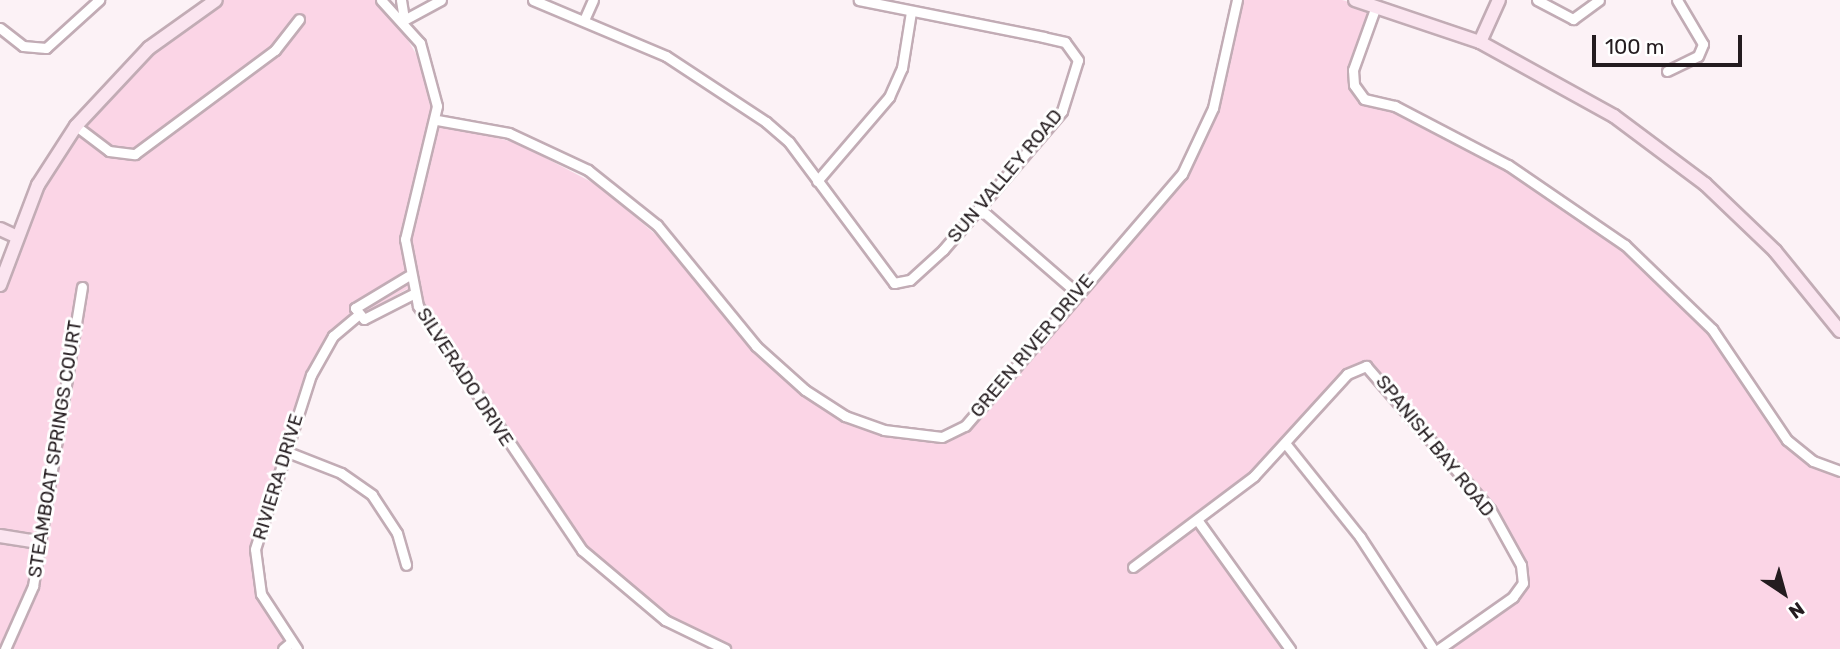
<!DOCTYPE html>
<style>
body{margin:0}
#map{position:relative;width:1840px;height:649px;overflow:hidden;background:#fcf2f6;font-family:Rubik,sans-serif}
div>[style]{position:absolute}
.green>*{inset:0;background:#fbd5e6}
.roads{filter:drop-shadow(2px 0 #c2acb5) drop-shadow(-2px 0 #c2acb5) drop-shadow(0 2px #c2acb5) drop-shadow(0 -2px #c2acb5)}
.street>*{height:9px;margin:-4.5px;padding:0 4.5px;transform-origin:4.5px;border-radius:4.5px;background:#fff}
.secondary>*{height:12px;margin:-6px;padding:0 6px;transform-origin:6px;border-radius:6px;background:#fbe5f0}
span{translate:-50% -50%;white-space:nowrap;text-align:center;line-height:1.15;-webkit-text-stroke:6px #fff;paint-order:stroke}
.street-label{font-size:19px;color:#241c1f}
.north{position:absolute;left:1749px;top:558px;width:70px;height:70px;-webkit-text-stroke:5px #fff;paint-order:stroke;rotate:144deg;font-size:19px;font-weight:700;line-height:28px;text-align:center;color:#241c1f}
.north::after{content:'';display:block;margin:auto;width:24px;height:32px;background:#241c1f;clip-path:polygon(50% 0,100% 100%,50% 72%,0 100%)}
.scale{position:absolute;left:1592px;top:35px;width:150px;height:32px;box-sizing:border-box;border:4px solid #241c1f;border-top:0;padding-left:9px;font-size:21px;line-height:24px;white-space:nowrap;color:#241c1f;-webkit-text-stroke:5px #fff;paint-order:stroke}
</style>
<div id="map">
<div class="green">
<i style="clip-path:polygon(215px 0,384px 0,425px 69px,432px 121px,517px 143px,601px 187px,672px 249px,792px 387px,851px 421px,917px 437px,954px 431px,1179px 172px,1205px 121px,1233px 0,1342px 0,1371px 8px,1351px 73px,1355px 89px,1496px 163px,1638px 262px,1718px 345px,1782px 442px,1805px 462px,1840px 474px,1840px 649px,1436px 649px,1509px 596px,1519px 582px,1517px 565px,1489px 512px,1364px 370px,1341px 374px,1253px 471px,1195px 520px,1286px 649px,714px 649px,637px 604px,572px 544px,407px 289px,345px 324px,304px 396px,257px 521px,251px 554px,255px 590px,291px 649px,0 649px,0 284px,24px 215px,103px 94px)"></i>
</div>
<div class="roads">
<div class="street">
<i style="left:381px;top:0;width:58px;rotate:47.8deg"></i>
<i style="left:420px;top:43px;width:65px;rotate:74.9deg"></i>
<i style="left:437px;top:106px;width:137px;rotate:103.5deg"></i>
<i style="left:405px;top:239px;width:68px;rotate:79deg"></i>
<i style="left:418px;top:306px;width:294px;rotate:56.1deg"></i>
<i style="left:582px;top:550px;width:109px;rotate:40.1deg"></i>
<i style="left:665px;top:620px;width:67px;rotate:25.8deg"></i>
<i style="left:401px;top:0;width:20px;rotate:81deg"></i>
<i style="left:533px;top:0;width:144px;rotate:22.8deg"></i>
<i style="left:666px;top:56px;width:120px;rotate:33.4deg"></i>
<i style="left:766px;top:122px;width:30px;rotate:41deg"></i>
<i style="left:789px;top:142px;width:176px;rotate:53.3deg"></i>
<i style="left:894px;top:283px;width:16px;rotate:-11deg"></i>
<i style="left:910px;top:280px;width:45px;rotate:-42.3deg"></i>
<i style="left:943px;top:250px;width:183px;rotate:-49.4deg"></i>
<i style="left:1062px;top:111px;width:53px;rotate:-72.6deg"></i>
<i style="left:1078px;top:60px;width:22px;rotate:-126deg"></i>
<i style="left:1065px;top:42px;width:22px;rotate:-167deg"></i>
<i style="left:1044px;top:37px;width:189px;rotate:-168.7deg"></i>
<i style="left:1537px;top:0;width:41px;rotate:27.8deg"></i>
<i style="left:1573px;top:19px;width:32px;rotate:-36deg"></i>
<i style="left:1376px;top:6px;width:68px;rotate:109.8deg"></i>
<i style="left:1353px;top:70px;width:15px;rotate:86deg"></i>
<i style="left:1354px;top:85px;width:17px;rotate:54deg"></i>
<i style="left:1364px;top:99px;width:32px;rotate:13deg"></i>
<i style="left:1395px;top:106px;width:127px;rotate:27.6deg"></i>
<i style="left:1508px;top:165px;width:142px;rotate:34.4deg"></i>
<i style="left:1625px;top:245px;width:121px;rotate:44deg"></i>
<i style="left:1712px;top:329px;width:134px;rotate:56deg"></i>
<i style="left:1787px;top:440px;width:33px;rotate:39deg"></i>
<i style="left:1813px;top:461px;width:29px;rotate:20deg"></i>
<i style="left:404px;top:20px;width:42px;rotate:-28.4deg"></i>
<i style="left:584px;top:20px;width:22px;rotate:-66deg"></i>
<i style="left:0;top:28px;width:29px;rotate:38deg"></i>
<i style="left:23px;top:46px;width:23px;rotate:5deg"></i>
<i style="left:46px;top:48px;width:72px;rotate:-42.2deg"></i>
<i style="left:1667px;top:71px;width:34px;rotate:-26deg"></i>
<i style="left:1698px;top:56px;width:13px;rotate:-67deg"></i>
<i style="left:1703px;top:44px;width:51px;rotate:-120.6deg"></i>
<i style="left:437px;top:120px;width:73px;rotate:10.2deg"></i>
<i style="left:509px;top:133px;width:87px;rotate:25.1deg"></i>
<i style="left:588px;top:170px;width:88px;rotate:38.6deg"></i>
<i style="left:657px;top:225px;width:156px;rotate:50.7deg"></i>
<i style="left:756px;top:346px;width:66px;rotate:41.9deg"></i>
<i style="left:805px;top:390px;width:48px;rotate:33deg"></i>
<i style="left:845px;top:416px;width:41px;rotate:19.7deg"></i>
<i style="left:884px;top:430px;width:58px;rotate:6.9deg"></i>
<i style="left:942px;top:437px;width:25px;rotate:-26deg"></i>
<i style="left:965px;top:426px;width:333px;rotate:-49.3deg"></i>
<i style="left:1182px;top:174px;width:73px;rotate:-64.8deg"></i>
<i style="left:1213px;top:108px;width:111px;rotate:-77.5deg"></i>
<i style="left:76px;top:126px;width:41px;rotate:37.1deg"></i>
<i style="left:109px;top:151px;width:26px;rotate:7deg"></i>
<i style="left:135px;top:154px;width:174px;rotate:-36.6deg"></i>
<i style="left:275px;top:50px;width:39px;rotate:-52deg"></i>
<i style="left:817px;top:181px;width:111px;rotate:-49.4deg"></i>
<i style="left:889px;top:97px;width:32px;rotate:-66deg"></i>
<i style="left:902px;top:68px;width:57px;rotate:-80.9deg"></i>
<i style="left:979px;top:208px;width:130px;rotate:40.9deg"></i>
<i style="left:408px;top:276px;width:62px;rotate:148.9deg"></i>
<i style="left:355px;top:308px;width:14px;rotate:51deg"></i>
<i style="left:364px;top:319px;width:55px;rotate:-27deg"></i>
<i style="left:1285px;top:443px;width:120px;rotate:51.4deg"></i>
<i style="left:1360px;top:537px;width:134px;rotate:56.9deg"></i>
<i style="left:285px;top:451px;width:60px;rotate:21.4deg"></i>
<i style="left:341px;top:473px;width:38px;rotate:35deg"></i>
<i style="left:372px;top:495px;width:45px;rotate:56.7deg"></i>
<i style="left:397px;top:533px;width:33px;rotate:74deg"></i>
<i style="left:1198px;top:521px;width:158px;rotate:54.3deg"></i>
<i style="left:1133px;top:567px;width:151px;rotate:-36.9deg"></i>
<i style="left:1254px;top:476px;width:138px;rotate:-47.6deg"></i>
<i style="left:1347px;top:374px;width:21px;rotate:-23deg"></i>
<i style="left:1366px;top:366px;width:189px;rotate:49.1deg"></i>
<i style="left:1490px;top:509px;width:64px;rotate:61deg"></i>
<i style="left:1521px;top:565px;width:18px;rotate:84deg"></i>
<i style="left:1523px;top:583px;width:17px;rotate:126deg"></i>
<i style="left:1513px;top:597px;width:90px;rotate:144.9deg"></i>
<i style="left:5px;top:649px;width:69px;rotate:-66deg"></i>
<i style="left:33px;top:586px;width:303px;rotate:-80.7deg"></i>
<i style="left:283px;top:649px;width:11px;rotate:-41deg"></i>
<i style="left:297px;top:649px;width:66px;rotate:-123.2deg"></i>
<i style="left:261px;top:594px;width:45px;rotate:-97.6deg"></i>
<i style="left:255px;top:549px;width:183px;rotate:-72.2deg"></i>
<i style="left:311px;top:375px;width:45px;rotate:-60.6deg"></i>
<i style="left:333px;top:336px;width:34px;rotate:-40deg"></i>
</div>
<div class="secondary">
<i style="left:1355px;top:0;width:132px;rotate:18.6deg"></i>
<i style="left:1480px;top:42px;width:153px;rotate:28.9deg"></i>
<i style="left:1614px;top:116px;width:114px;rotate:36.8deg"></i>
<i style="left:1705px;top:184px;width:97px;rotate:43.7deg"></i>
<i style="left:1775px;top:251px;width:103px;rotate:50.9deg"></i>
<i style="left:1480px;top:42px;width:46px;rotate:-65.7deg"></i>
<i style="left:0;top:229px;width:17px;rotate:25deg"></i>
<i style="left:0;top:285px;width:107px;rotate:-69.2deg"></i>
<i style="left:38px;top:185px;width:70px;rotate:-57.2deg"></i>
<i style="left:76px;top:126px;width:107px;rotate:-46.9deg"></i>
<i style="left:149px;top:48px;width:82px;rotate:-35.6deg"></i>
<i style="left:0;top:536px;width:39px;rotate:9deg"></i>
</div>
</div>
<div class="street-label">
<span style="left:1005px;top:176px;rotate:-50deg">SUN VALLEY ROAD</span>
<span style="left:1032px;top:346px;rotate:-50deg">GREEN RIVER DRIVE</span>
<span style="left:465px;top:377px;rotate:57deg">SILVERADO DRIVE</span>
<span style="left:1435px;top:446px;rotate:51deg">SPANISH BAY ROAD</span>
<span style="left:55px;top:449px;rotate:-81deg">STEAMBOAT SPRINGS COURT</span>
<span style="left:278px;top:477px;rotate:-73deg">RIVIERA DRIVE</span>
</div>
<div class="north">N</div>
<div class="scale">100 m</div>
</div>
